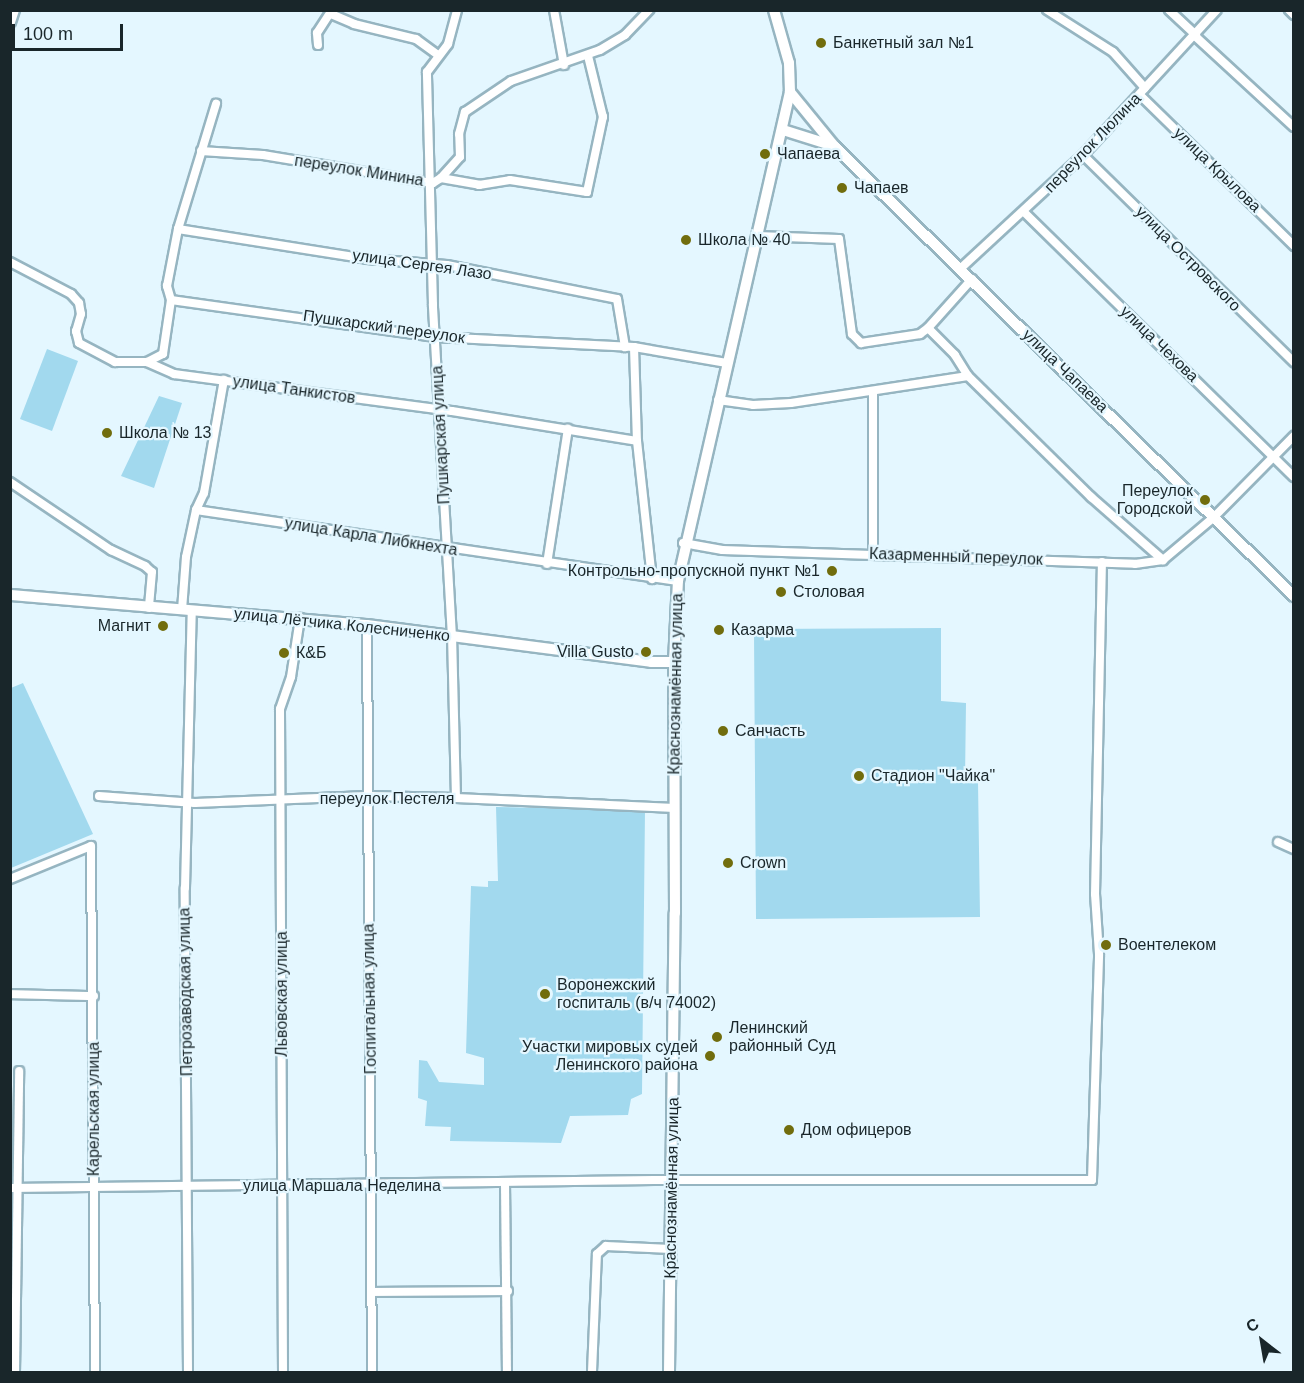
<!DOCTYPE html>
<meta charset="utf-8">
<style>
body{margin:0}
#map{position:relative;width:1304px;height:1383px;overflow:hidden;background:#e4f7ff;font-family:Helvetica,sans-serif}
div>[style]{position:absolute}
.green>*{inset:0;background:#a2d9ee}
.roads{filter:drop-shadow(2px 0 #96b5c1) drop-shadow(-2px 0 #96b5c1) drop-shadow(0 2px #96b5c1) drop-shadow(0 -2px #96b5c1)}
.minor>*{height:8px;margin:-4px;padding:0 4px;transform-origin:4px;border-radius:4px;background:#fff}
.tertiary>*{height:10px;margin:-5px;padding:0 5px;transform-origin:5px;border-radius:5px;background:#fff}
.dots>*{width:16px;height:16px;translate:-50% -50%;box-sizing:border-box;border:3px solid #e4f7ff;border-radius:50%}
span{translate:-50% -50%;white-space:nowrap;text-align:center;line-height:1.15;-webkit-text-stroke:4.5px #e4f7ff;paint-order:stroke}
.poi-label{font-size:16px;color:#19262a}
.left{translate:0 -50%;text-align:left}
.right{translate:-100% -50%;text-align:right}
.street-label{font-size:16px;color:#19262a}
.frame{position:absolute;inset:0;border:12px solid #19262a;pointer-events:none}
.north{position:absolute;left:1232px;top:1311px;width:60px;height:60px;-webkit-text-stroke:4px #e4f7ff;paint-order:stroke;rotate:329deg;font-size:16px;font-weight:700;line-height:24px;text-align:center;color:#19262a}
.north::after{content:'';display:block;margin:auto;width:21px;height:27px;background:#19262a;clip-path:polygon(50% 0,100% 100%,50% 72%,0 100%)}
.scale{position:absolute;left:12px;top:24px;width:111px;height:27px;box-sizing:border-box;border:3px solid #19262a;border-top:0;padding-left:8px;font-size:18px;line-height:21px;white-space:nowrap;color:#19262a;-webkit-text-stroke:4px #e4f7ff;paint-order:stroke}
</style>
<div id="map">
<div class="green">
<i style="clip-path:polygon(47px 349px,78px 361px,52px 431px,20px 419px)"></i>
<i style="clip-path:polygon(159px 396px,182px 403px,154px 488px,121px 476px)"></i>
<i style="clip-path:polygon(941px 628px,941px 701px,966px 703px,965px 781px,978px 782px,980px 917px,756px 919px,754px 633px,758px 629px)"></i>
<i style="clip-path:polygon(23px 683px,93px 834px,11px 868px,11px 688px)"></i>
<i style="clip-path:polygon(496px 807px,645px 810px,642px 1094px,631px 1099px,628px 1115px,570px 1116px,561px 1143px,450px 1141px,451px 1127px,425px 1126px,427px 1101px,418px 1098px,419px 1060px,427px 1061px,439px 1082px,484px 1085px,484px 1058px,466px 1053px,471px 886px,488px 887px,488px 881px,498px 881px)"></i>
</div>
<div class="roads">
<div class="minor">
<i style="left:554px;top:10px;width:56px;rotate:79.7deg"></i>
<i style="left:1047px;top:10px;width:78px;rotate:32.5deg"></i>
<i style="left:1113px;top:52px;width:48px;rotate:48.4deg"></i>
<i style="left:1169px;top:10px;width:37px;rotate:43deg"></i>
<i style="left:1289px;top:10px;width:7px;rotate:45deg"></i>
<i style="left:331px;top:14px;width:25px;rotate:23deg"></i>
<i style="left:354px;top:24px;width:64px;rotate:13.6deg"></i>
<i style="left:416px;top:39px;width:27px;rotate:36deg"></i>
<i style="left:1195px;top:36px;width:134px;rotate:42.6deg"></i>
<i style="left:318px;top:45px;width:12px;rotate:-95deg"></i>
<i style="left:317px;top:33px;width:27px;rotate:-57deg"></i>
<i style="left:1140px;top:95px;width:216px;rotate:44.4deg"></i>
<i style="left:201px;top:151px;width:62px;rotate:3.7deg"></i>
<i style="left:263px;top:155px;width:172px;rotate:9.4deg"></i>
<i style="left:433px;top:183px;width:9px;rotate:-32deg"></i>
<i style="left:441px;top:178px;width:39px;rotate:10deg"></i>
<i style="left:479px;top:185px;width:31px;rotate:-9deg"></i>
<i style="left:510px;top:180px;width:78px;rotate:8.9deg"></i>
<i style="left:587px;top:192px;width:77px;rotate:-78deg"></i>
<i style="left:603px;top:117px;width:63px;rotate:-103.8deg"></i>
<i style="left:1083px;top:155px;width:296px;rotate:44.5deg"></i>
<i style="left:441px;top:178px;width:28px;rotate:-48deg"></i>
<i style="left:460px;top:157px;width:23px;rotate:-92deg"></i>
<i style="left:459px;top:134px;width:23px;rotate:-75deg"></i>
<i style="left:465px;top:112px;width:55px;rotate:-34deg"></i>
<i style="left:511px;top:81px;width:94px;rotate:-19.2deg"></i>
<i style="left:600px;top:50px;width:29px;rotate:-31deg"></i>
<i style="left:625px;top:35px;width:35px;rotate:-46deg"></i>
<i style="left:1024px;top:212px;width:378px;rotate:44.5deg"></i>
<i style="left:178px;top:229px;width:191px;rotate:9deg"></i>
<i style="left:367px;top:259px;width:80px;rotate:4.3deg"></i>
<i style="left:447px;top:265px;width:173px;rotate:11.3deg"></i>
<i style="left:617px;top:299px;width:49px;rotate:80.5deg"></i>
<i style="left:757px;top:236px;width:82px;rotate:2.1deg"></i>
<i style="left:839px;top:239px;width:96px;rotate:82.2deg"></i>
<i style="left:852px;top:334px;width:13px;rotate:45deg"></i>
<i style="left:861px;top:343px;width:60px;rotate:-8.7deg"></i>
<i style="left:920px;top:334px;width:10px;rotate:-37deg"></i>
<i style="left:10px;top:262px;width:69px;rotate:27.7deg"></i>
<i style="left:71px;top:294px;width:12px;rotate:48deg"></i>
<i style="left:79px;top:303px;width:11px;rotate:80deg"></i>
<i style="left:81px;top:314px;width:18px;rotate:106deg"></i>
<i style="left:76px;top:331px;width:12px;rotate:76deg"></i>
<i style="left:79px;top:343px;width:41px;rotate:27.8deg"></i>
<i style="left:115px;top:362px;width:32px"></i>
<i style="left:147px;top:362px;width:30px;rotate:24deg"></i>
<i style="left:174px;top:374px;width:280px;rotate:7.6deg"></i>
<i style="left:452px;top:411px;width:187px;rotate:9.2deg"></i>
<i style="left:961px;top:268px;width:166px;rotate:-42.8deg"></i>
<i style="left:1083px;top:155px;width:197px;rotate:-47.3deg"></i>
<i style="left:171px;top:300px;width:267px;rotate:8deg"></i>
<i style="left:435px;top:337px;width:199px;rotate:2.9deg"></i>
<i style="left:634px;top:347px;width:94px;rotate:9.8deg"></i>
<i style="left:634px;top:347px;width:94px;rotate:88.2deg"></i>
<i style="left:637px;top:441px;width:139px;rotate:83.8deg"></i>
<i style="left:147px;top:362px;width:18px;rotate:-27deg"></i>
<i style="left:163px;top:354px;width:55px;rotate:-81.6deg"></i>
<i style="left:171px;top:300px;width:15px;rotate:-106deg"></i>
<i style="left:167px;top:286px;width:58px;rotate:-79.1deg"></i>
<i style="left:178px;top:229px;width:131px;rotate:-73.1deg"></i>
<i style="left:968px;top:376px;width:173px;rotate:44.5deg"></i>
<i style="left:1091px;top:497px;width:96px;rotate:41.2deg"></i>
<i style="left:718px;top:400px;width:35px;rotate:8deg"></i>
<i style="left:753px;top:405px;width:38px;rotate:-3deg"></i>
<i style="left:791px;top:403px;width:179px;rotate:-8.7deg"></i>
<i style="left:968px;top:376px;width:25px;rotate:-122deg"></i>
<i style="left:955px;top:355px;width:38px;rotate:-135deg"></i>
<i style="left:928px;top:328px;width:66px;rotate:-48.1deg"></i>
<i style="left:10px;top:482px;width:122px;rotate:34deg"></i>
<i style="left:111px;top:550px;width:38px;rotate:25deg"></i>
<i style="left:145px;top:566px;width:9px;rotate:41deg"></i>
<i style="left:152px;top:572px;width:36px;rotate:95deg"></i>
<i style="left:196px;top:510px;width:487px;rotate:8.4deg"></i>
<i style="left:683px;top:543px;width:40px;rotate:10deg"></i>
<i style="left:722px;top:550px;width:413px;rotate:1.9deg"></i>
<i style="left:1135px;top:564px;width:28px;rotate:-8deg"></i>
<i style="left:1163px;top:560px;width:67px;rotate:-40.1deg"></i>
<i style="left:1214px;top:517px;width:114px;rotate:-45.4deg"></i>
<i style="left:873px;top:554px;width:161px;rotate:-90deg"></i>
<i style="left:547px;top:564px;width:137px;rotate:-81.2deg"></i>
<i style="left:182px;top:610px;width:53px;rotate:-85.7deg"></i>
<i style="left:186px;top:557px;width:48px;rotate:-78deg"></i>
<i style="left:196px;top:510px;width:19px;rotate:-65deg"></i>
<i style="left:204px;top:493px;width:115px;rotate:-80deg"></i>
<i style="left:367px;top:625px;width:747px;rotate:89.62deg"></i>
<i style="left:99px;top:796px;width:96px;rotate:4.2deg"></i>
<i style="left:195px;top:803px;width:173px;rotate:-2.3deg"></i>
<i style="left:368px;top:796px;width:88px;rotate:1.3deg"></i>
<i style="left:456px;top:798px;width:219px;rotate:2.6deg"></i>
<i style="left:456px;top:798px;width:161px;rotate:-91.4deg"></i>
<i style="left:452px;top:637px;width:333px;rotate:-93.3deg"></i>
<i style="left:433px;top:305px;width:233px;rotate:-91.5deg"></i>
<i style="left:427px;top:72px;width:35px;rotate:-53deg"></i>
<i style="left:448px;top:44px;width:35px;rotate:-75deg"></i>
<i style="left:1278px;top:842px;width:17px;rotate:24deg"></i>
<i style="left:10px;top:879px;width:87px;rotate:-22.2deg"></i>
<i style="left:91px;top:846px;width:526px;rotate:89.56deg"></i>
<i style="left:10px;top:994px;width:84px;rotate:1.4deg"></i>
<i style="left:505px;top:1184px;width:188px;rotate:89.4deg"></i>
<i style="left:10px;top:1188px;width:644px;rotate:-0.71deg"></i>
<i style="left:654px;top:1180px;width:438px"></i>
<i style="left:1092px;top:1180px;width:226px;rotate:-88.2deg"></i>
<i style="left:1099px;top:954px;width:60px;rotate:-93.8deg"></i>
<i style="left:1095px;top:894px;width:332px;rotate:-88.8deg"></i>
<i style="left:372px;top:1292px;width:136px;rotate:-0.4deg"></i>
<i style="left:15px;top:1372px;width:301px;rotate:-89.2deg"></i>
<i style="left:188px;top:1372px;width:484px;rotate:-90.4deg"></i>
<i style="left:185px;top:888px;width:277px;rotate:-88.6deg"></i>
<i style="left:283px;top:1372px;width:663px;rotate:-90.26deg"></i>
<i style="left:280px;top:709px;width:34px;rotate:-71deg"></i>
<i style="left:291px;top:677px;width:60px;rotate:-81.3deg"></i>
<i style="left:592px;top:1372px;width:118px;rotate:-87.6deg"></i>
<i style="left:597px;top:1254px;width:12px;rotate:-42deg"></i>
<i style="left:606px;top:1246px;width:65px;rotate:2.6deg"></i>
</div>
<div class="tertiary">
<i style="left:10px;top:22px;width:13px;rotate:-72deg"></i>
<i style="left:790px;top:92px;width:71px;rotate:50.7deg"></i>
<i style="left:835px;top:147px;width:642px;rotate:44.37deg"></i>
<i style="left:783px;top:130px;width:50px;rotate:17.4deg"></i>
<i style="left:10px;top:595px;width:358px;rotate:4.8deg"></i>
<i style="left:367px;top:625px;width:286px;rotate:7.4deg"></i>
<i style="left:651px;top:662px;width:23px"></i>
<i style="left:669px;top:1372px;width:459px;rotate:-89.3deg"></i>
<i style="left:675px;top:913px;width:251px;rotate:-90.2deg"></i>
<i style="left:674px;top:662px;width:81px;rotate:-87.2deg"></i>
<i style="left:678px;top:581px;width:502px;rotate:-77.1deg"></i>
<i style="left:790px;top:92px;width:29px;rotate:-92deg"></i>
<i style="left:789px;top:63px;width:55px;rotate:-105.8deg"></i>
</div>
</div>
<div class="dots">
<i style="left:821px;top:43px;background:#716d0d"></i>
<i style="left:765px;top:154px;background:#716d0d"></i>
<i style="left:842px;top:188px;background:#716d0d"></i>
<i style="left:686px;top:240px;background:#716d0d"></i>
<i style="left:107px;top:433px;background:#716d0d"></i>
<i style="left:1205px;top:500px;background:#716d0d"></i>
<i style="left:832px;top:571px;background:#716d0d"></i>
<i style="left:781px;top:592px;background:#716d0d"></i>
<i style="left:163px;top:626px;background:#716d0d"></i>
<i style="left:719px;top:630px;background:#716d0d"></i>
<i style="left:646px;top:652px;background:#716d0d"></i>
<i style="left:284px;top:653px;background:#716d0d"></i>
<i style="left:723px;top:731px;background:#716d0d"></i>
<i style="left:859px;top:776px;background:#716d0d"></i>
<i style="left:728px;top:863px;background:#716d0d"></i>
<i style="left:1106px;top:945px;background:#716d0d"></i>
<i style="left:545px;top:994px;background:#716d0d"></i>
<i style="left:717px;top:1037px;background:#716d0d"></i>
<i style="left:710px;top:1056px;background:#716d0d"></i>
<i style="left:789px;top:1130px;background:#716d0d"></i>
</div>
<div class="poi-label">
<span class="left" style="left:833px;top:43px">Банкетный зал №1</span>
<span class="left" style="left:777px;top:154px">Чапаева</span>
<span class="left" style="left:854px;top:188px">Чапаев</span>
<span class="left" style="left:698px;top:240px">Школа № 40</span>
<span class="left" style="left:119px;top:433px">Школа № 13</span>
<span class="right" style="left:1193px;top:500px">Переулок<br>Городской</span>
<span class="right" style="left:820px;top:571px">Контрольно-пропускной пункт №1</span>
<span class="left" style="left:793px;top:592px">Столовая</span>
<span class="right" style="left:151px;top:626px">Магнит</span>
<span class="left" style="left:731px;top:630px">Казарма</span>
<span class="right" style="left:634px;top:652px">Villa Gusto</span>
<span class="left" style="left:296px;top:653px">К&amp;Б</span>
<span class="left" style="left:735px;top:731px">Санчасть</span>
<span class="left" style="left:871px;top:776px">Стадион "Чайка"</span>
<span class="left" style="left:740px;top:863px">Crown</span>
<span class="left" style="left:1118px;top:945px">Воентелеком</span>
<span class="left" style="left:557px;top:994px">Воронежский<br>госпиталь (в/ч 74002)</span>
<span class="left" style="left:729px;top:1037px">Ленинский<br>районный Суд</span>
<span class="right" style="left:698px;top:1056px">Участки мировых судей<br>Ленинского района</span>
<span class="left" style="left:801px;top:1130px">Дом офицеров</span>
</div>
<div class="street-label">
<span style="left:1093px;top:143px;rotate:-46deg">переулок Люлина</span>
<span style="left:1217px;top:170px;rotate:44deg">улица Крылова</span>
<span style="left:359px;top:171px;rotate:9deg">переулок Минина</span>
<span style="left:1188px;top:259px;rotate:45deg">улица Островского</span>
<span style="left:422px;top:265px;rotate:8deg">улица Сергея Лазо</span>
<span style="left:384px;top:327px;rotate:8deg">Пушкарский переулок</span>
<span style="left:1159px;top:344px;rotate:44deg">улица Чехова</span>
<span style="left:1065px;top:371px;rotate:44deg">улица Чапаева</span>
<span style="left:294px;top:390px;rotate:8deg">улица Танкистов</span>
<span style="left:441px;top:435px;rotate:-93deg">Пушкарская улица</span>
<span style="left:371px;top:537px;rotate:9deg">улица Карла Либкнехта</span>
<span style="left:956px;top:557px;rotate:2deg">Казарменный переулок</span>
<span style="left:342px;top:625px;rotate:6deg">улица Лётчика Колесниченко</span>
<span style="left:676px;top:684px;rotate:-89deg">Краснознамённая улица</span>
<span style="left:387px;top:799px">переулок Пестеля</span>
<span style="left:186px;top:992px;rotate:-91deg">Петрозаводская улица</span>
<span style="left:282px;top:994px;rotate:-90deg">Львовская улица</span>
<span style="left:370px;top:999px;rotate:-91deg">Госпитальная улица</span>
<span style="left:94px;top:1109px;rotate:-90deg">Карельская улица</span>
<span style="left:342px;top:1186px">улица Маршала Неделина</span>
<span style="left:672px;top:1188px;rotate:-89deg">Краснознамённая улица</span>
</div>
<div class="frame"></div>
<div class="north">С</div>
<div class="scale">100 m</div>
</div>
